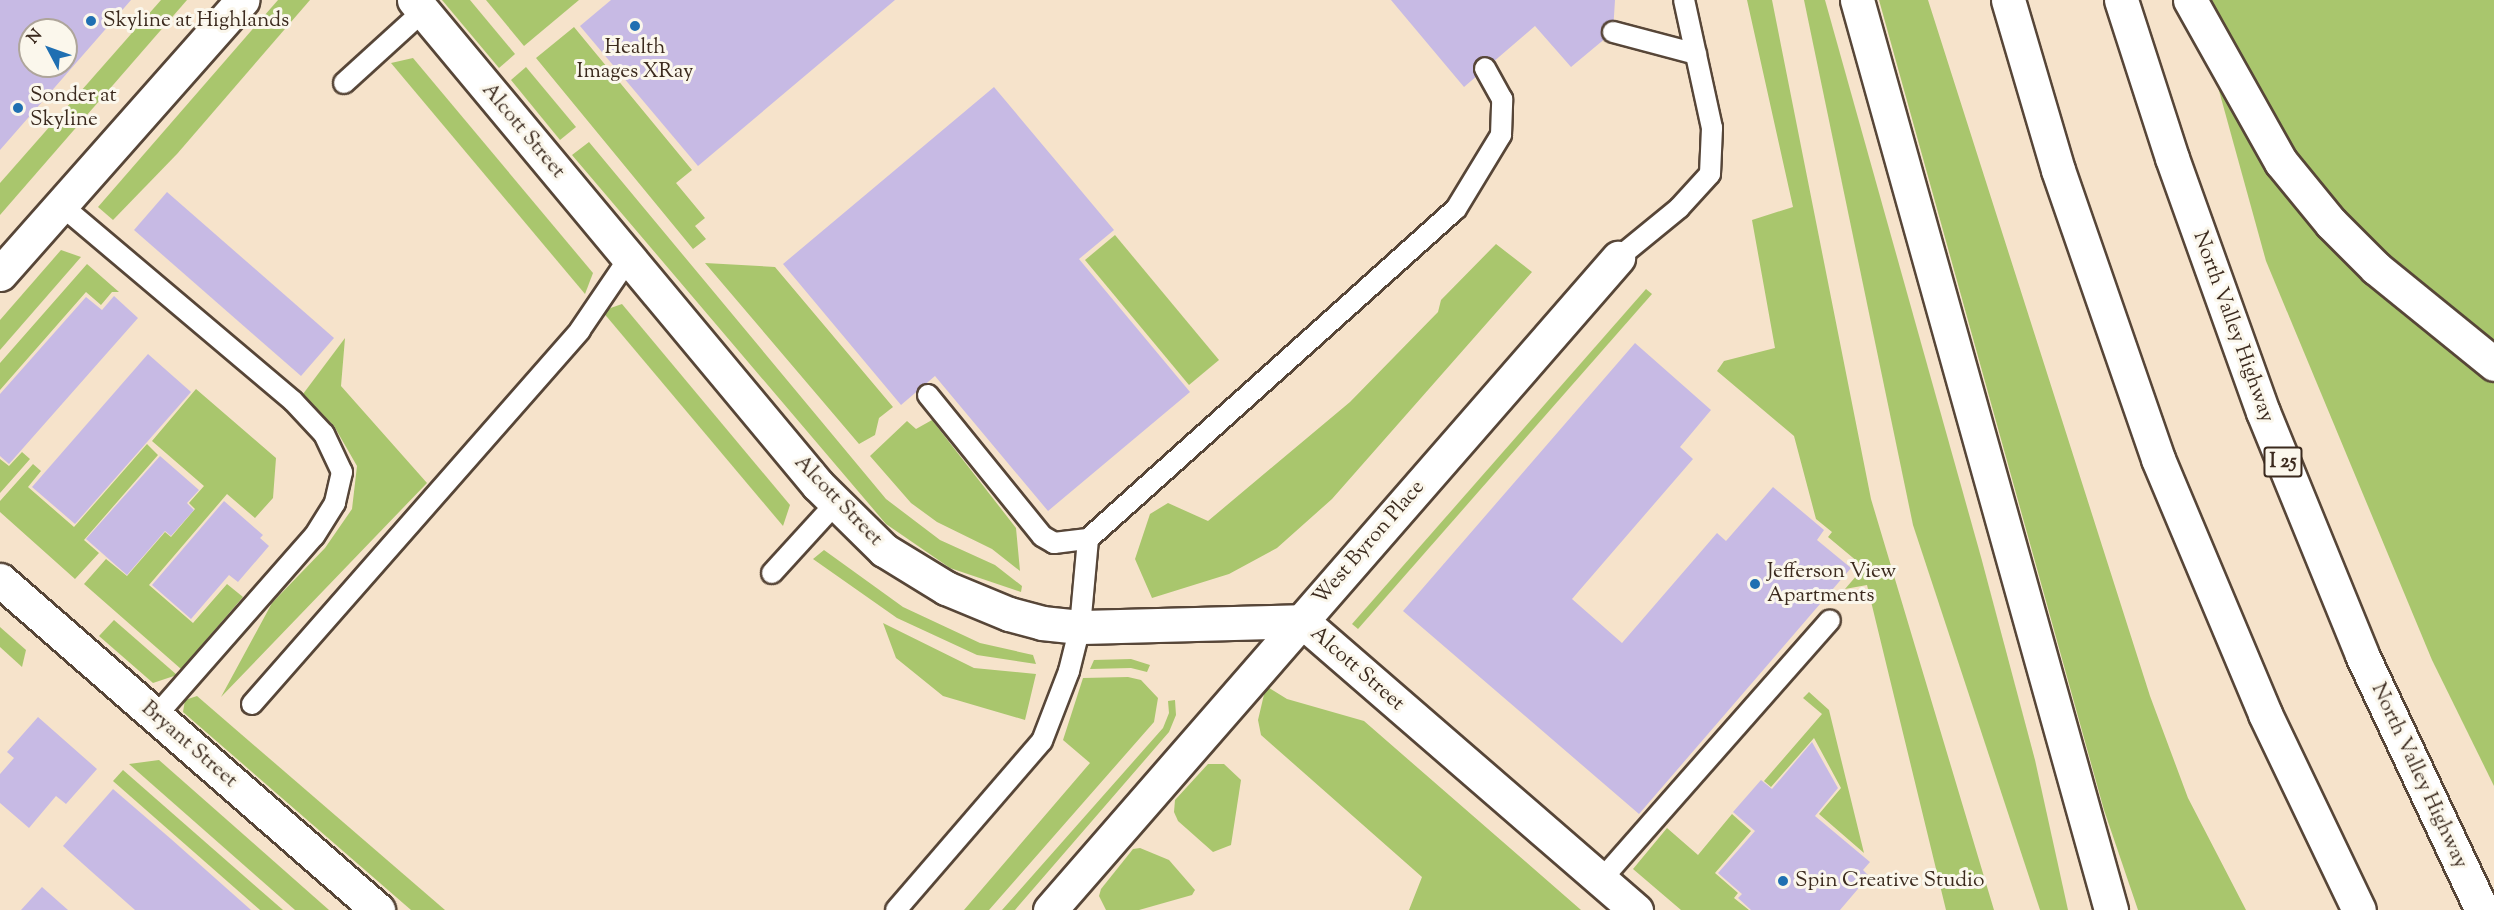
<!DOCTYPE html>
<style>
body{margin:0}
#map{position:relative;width:2494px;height:910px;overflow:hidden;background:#f6e3cb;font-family:"Sorts Mill Goudy",serif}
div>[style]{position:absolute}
.green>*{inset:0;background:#a9c66d}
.building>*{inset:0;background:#c7bae4}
.roads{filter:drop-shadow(2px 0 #574638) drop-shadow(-2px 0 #574638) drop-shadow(0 2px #574638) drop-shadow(0 -2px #574638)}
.service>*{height:20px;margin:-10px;padding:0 10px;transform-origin:10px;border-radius:10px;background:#fff}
.minor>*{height:33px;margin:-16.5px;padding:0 16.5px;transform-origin:16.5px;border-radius:16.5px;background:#fff}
.tertiary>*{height:33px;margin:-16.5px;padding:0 16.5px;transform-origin:16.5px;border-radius:16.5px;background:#fff}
.motorway>*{height:33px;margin:-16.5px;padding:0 16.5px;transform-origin:16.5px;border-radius:16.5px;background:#fff}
.dots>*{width:16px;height:16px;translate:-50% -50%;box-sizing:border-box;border:3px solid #fbf7ec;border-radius:50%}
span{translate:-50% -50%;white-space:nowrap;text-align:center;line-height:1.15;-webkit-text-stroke:6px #fbf7ec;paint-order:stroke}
.shield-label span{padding:2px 4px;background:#fbf7ec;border:2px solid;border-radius:4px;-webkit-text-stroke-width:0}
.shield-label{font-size:20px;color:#3b2a1e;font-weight:700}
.poi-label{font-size:21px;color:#3b2a1e}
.left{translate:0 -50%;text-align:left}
.street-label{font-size:21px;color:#3b2a1e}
.north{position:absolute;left:18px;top:18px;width:60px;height:60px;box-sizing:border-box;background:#fbf7ec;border:2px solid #aea59a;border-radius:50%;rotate:311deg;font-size:16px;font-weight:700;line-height:24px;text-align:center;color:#3b2a1e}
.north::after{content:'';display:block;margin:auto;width:21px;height:27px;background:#1f6fb2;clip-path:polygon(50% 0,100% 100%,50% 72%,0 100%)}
</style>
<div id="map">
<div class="green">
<i style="clip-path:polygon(161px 0,187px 0,0 215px,0 183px)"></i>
<i style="clip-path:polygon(278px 0,310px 0,177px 154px,113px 220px,98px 207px)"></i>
<i style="clip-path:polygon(442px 0,470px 0,515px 54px,499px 68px)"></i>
<i style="clip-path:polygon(486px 0,579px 0,524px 46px)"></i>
<i style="clip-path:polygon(1747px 0,1772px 0,1871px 499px,1994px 910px,1946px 910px,1867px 585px,1845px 589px,1864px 567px,1828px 537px,1832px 532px,1816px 519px,1794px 436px,1717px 371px,1724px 361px,1775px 348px,1752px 220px,1793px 207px)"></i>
<i style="clip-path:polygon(1804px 0,1825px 0,1981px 557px,2035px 760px,2068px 910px,2040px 910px,1913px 525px)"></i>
<i style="clip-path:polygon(1879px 0,1928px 0,2150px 696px,2188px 798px,2246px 910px,2138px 910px,2104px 810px)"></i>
<i style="clip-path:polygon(2194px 0,2494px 0,2494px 786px,2432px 660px,2266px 261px)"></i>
<i style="clip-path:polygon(574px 27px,692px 170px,676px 183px,705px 218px,695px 226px,706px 239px,693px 249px,536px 58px)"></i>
<i style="clip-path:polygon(413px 58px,593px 273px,585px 294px,391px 63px)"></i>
<i style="clip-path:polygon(526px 67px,576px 127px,560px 140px,511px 80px)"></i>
<i style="clip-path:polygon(589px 142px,886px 499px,940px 540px,995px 565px,1022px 586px,1021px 592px,950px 568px,886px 524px,572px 155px)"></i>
<i style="clip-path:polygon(1115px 235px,1219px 360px,1189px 385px,1085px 260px)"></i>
<i style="clip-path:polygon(1496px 244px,1532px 272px,1332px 499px,1277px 548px,1229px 574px,1152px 598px,1135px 559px,1150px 514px,1168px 503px,1208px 521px,1350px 402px,1438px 312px,1441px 300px)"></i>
<i style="clip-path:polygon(61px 250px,81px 257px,0 350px,0 320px)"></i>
<i style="clip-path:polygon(705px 263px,775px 267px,893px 407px,879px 418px,875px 435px,859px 444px)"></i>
<i style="clip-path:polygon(87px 264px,119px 292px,112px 292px,101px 305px,86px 292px,0 390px,0 363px)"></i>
<i style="clip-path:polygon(1646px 289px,1652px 294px,1358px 629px,1352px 624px)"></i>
<i style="clip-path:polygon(622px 304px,790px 505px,783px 526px,602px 311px)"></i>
<i style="clip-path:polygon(345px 338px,341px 386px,427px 483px,221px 697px,272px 603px,325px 548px,352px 509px,357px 466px,334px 426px,303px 394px)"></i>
<i style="clip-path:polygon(196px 389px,276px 458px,273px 498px,255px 518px,227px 494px,149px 585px,193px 623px,227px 584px,243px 597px,181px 669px,84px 584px,106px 559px,127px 576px,165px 532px,171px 537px,195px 509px,189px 503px,204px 486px,152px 441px)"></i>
<i style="clip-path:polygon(932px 420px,1016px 528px,1020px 571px,992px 549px,937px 522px,911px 503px,870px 456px,907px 421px,916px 429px)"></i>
<i style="clip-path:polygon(147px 444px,158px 455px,84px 540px,99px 553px,75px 579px,0 512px,0 501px,33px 464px,41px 471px,28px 487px,74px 527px)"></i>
<i style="clip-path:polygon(22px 452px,30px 459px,0 493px,0 459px,9px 466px)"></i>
<i style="clip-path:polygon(824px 550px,903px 607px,980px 643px,1033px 655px,1036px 664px,977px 655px,897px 618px,813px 559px)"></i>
<i style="clip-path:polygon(114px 620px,177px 675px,153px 683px,99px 636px)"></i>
<i style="clip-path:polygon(883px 623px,974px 668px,1036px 674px,1025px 720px,943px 696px,896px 658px)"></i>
<i style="clip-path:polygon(0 627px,26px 650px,22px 667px,0 647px)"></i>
<i style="clip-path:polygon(1131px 659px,1150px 665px,1147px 672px,1131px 668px,1090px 669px,1094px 660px)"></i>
<i style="clip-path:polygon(1128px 677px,1141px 680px,1158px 698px,1154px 722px,989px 910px,964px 910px,1090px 763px,1063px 740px,1083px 678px)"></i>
<i style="clip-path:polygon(1266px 686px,1287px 699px,1364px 721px,1581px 910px,1409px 910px,1422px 877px,1261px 735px,1258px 720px)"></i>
<i style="clip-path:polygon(1809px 692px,1829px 710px,1864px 853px,1819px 814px,1841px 788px,1814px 738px,1771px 787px,1764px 781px,1822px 714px,1803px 698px)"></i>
<i style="clip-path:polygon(197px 696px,445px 910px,411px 910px,183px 712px,185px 700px)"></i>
<i style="clip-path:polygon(1175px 700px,1176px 715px,1169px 732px,1015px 910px,1002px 910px,1163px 728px,1169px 713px,1168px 701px)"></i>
<i style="clip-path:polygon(159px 760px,329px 910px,295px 910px,129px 764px)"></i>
<i style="clip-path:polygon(1208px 764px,1224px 764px,1241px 780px,1231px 845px,1213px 852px,1178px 821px,1174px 812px,1175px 800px)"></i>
<i style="clip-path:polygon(123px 770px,283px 910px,260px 910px,113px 781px)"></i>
<i style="clip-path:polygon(1732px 814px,1751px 831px,1715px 873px,1738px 893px,1734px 898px,1749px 910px,1681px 910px,1633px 869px,1667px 828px,1698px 855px)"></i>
<i style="clip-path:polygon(1140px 848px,1169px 860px,1195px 890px,1192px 895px,1139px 910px,1106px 910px,1099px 896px,1101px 889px,1133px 849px)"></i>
</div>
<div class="building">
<i style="clip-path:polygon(evenodd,0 0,131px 0,0 150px,0 0,30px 30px,66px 30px,66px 66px,30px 66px,30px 30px)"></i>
<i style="clip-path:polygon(611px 0,895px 0,698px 166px,580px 26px)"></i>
<i style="clip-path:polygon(1391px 0,1615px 0,1613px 32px,1571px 67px,1535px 26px,1464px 87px)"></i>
<i style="clip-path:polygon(994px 87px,1114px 230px,1079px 259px,1190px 392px,1048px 511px,935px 376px,901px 405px,783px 264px)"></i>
<i style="clip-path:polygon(167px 192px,334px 338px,301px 376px,134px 230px)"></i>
<i style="clip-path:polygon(114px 296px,138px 318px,9px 464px,0 456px,0 394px,86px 297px,102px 310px)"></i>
<i style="clip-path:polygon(1635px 343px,1711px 410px,1680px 447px,1693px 459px,1572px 599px,1622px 643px,1717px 533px,1726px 541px,1773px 487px,1824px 530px,1817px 540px,1851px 568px,1639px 814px,1403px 611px)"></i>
<i style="clip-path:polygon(148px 354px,191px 392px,75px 524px,32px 487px)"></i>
<i style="clip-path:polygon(160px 456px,199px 490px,187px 503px,194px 510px,171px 536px,165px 531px,127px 575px,86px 539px)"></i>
<i style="clip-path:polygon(224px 501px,263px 535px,260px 538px,269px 546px,238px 582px,229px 575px,191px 619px,152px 585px)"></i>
<i style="clip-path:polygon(38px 717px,97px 769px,66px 804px,56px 796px,29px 828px,0 803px,0 774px,14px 758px,7px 752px)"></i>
<i style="clip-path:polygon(1812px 742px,1838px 788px,1815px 816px,1870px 862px,1863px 870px,1869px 876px,1840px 910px,1751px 910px,1738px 898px,1742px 894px,1718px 873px,1755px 831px,1733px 812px,1761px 780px,1772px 789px)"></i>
<i style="clip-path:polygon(113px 789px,171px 839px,251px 910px,135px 910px,92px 872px,63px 846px)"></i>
<i style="clip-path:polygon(42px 887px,68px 910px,21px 910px)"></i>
</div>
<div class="roads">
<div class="service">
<i style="left:1613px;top:32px;width:86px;rotate:14.8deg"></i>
<i style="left:344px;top:83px;width:107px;rotate:-42.3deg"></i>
<i style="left:61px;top:205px;width:304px;rotate:40.2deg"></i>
<i style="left:293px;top:401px;width:45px;rotate:46.8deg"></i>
<i style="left:324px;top:434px;width:42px;rotate:64.7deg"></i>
<i style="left:342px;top:472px;width:32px;rotate:103deg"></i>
<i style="left:335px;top:503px;width:39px;rotate:122deg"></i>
<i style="left:314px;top:536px;width:240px;rotate:131.3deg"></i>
<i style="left:1618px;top:258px;width:79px;rotate:-39.3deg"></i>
<i style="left:1679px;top:208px;width:46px;rotate:-47.6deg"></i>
<i style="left:1710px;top:174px;width:46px;rotate:-87.5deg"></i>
<i style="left:1712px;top:128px;width:131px;rotate:-102.3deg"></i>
<i style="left:928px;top:395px;width:181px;rotate:51deg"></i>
<i style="left:1042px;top:536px;width:14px;rotate:30deg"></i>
<i style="left:1054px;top:543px;width:34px;rotate:-7deg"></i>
<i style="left:1088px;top:539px;width:494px;rotate:-41.9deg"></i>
<i style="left:1456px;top:209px;width:87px;rotate:-58.7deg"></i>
<i style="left:1501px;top:135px;width:36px;rotate:-88deg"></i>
<i style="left:1502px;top:99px;width:35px;rotate:-119deg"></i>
<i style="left:772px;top:573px;width:93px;rotate:-47.6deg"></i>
<i style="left:252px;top:704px;width:497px;rotate:-48.7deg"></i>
<i style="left:580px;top:330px;width:87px;rotate:-55.8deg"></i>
<i style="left:1601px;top:880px;width:346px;rotate:-48.6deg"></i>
<i style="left:896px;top:910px;width:223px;rotate:-49.2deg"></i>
<i style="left:1042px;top:741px;width:75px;rotate:-68.9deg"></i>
<i style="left:1069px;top:671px;width:45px;rotate:-76deg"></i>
<i style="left:1080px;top:627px;width:88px;rotate:-84.8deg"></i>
</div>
<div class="minor">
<i style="left:414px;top:0;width:631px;rotate:50.21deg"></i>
<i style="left:818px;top:485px;width:93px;rotate:44.6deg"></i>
<i style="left:884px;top:550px;width:73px;rotate:31.5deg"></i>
<i style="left:946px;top:588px;width:68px;rotate:22.4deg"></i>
<i style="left:1009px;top:614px;width:34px;rotate:15deg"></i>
<i style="left:1042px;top:623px;width:38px;rotate:6deg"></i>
<i style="left:1080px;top:627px;width:222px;rotate:-1.5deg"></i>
<i style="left:1302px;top:621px;width:442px;rotate:40.9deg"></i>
<i style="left:0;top:580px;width:502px;rotate:41.12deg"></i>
<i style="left:1050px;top:910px;width:865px;rotate:-48.94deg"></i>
</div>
<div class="tertiary">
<i style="left:0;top:274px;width:366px;rotate:-48.5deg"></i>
</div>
<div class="motorway">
<i style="left:1857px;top:0;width:945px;rotate:74.4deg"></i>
<i style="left:2008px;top:0;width:177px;rotate:73.6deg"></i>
<i style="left:2058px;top:170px;width:306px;rotate:70.9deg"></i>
<i style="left:2158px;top:459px;width:277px;rotate:67.2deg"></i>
<i style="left:2265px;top:714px;width:217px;rotate:64.4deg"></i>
<i style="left:2121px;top:0;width:166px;rotate:72.1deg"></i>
<i style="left:2172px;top:158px;width:270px;rotate:70.3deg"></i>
<i style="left:2263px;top:412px;width:262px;rotate:67.8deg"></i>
<i style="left:2362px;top:655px;width:282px;rotate:64.8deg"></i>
<i style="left:2190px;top:0;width:186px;rotate:60.7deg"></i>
<i style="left:2281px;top:162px;width:79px;rotate:50.7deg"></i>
<i style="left:2331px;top:223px;width:64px;rotate:45deg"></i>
<i style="left:2376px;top:268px;width:152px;rotate:39.1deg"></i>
</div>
</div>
<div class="dots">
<i style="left:91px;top:21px;background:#1f6fb2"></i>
<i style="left:635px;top:26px;background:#1f6fb2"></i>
<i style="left:18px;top:108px;background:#1f6fb2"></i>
<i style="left:1755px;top:584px;background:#1f6fb2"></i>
<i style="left:1783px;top:881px;background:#1f6fb2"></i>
</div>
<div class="shield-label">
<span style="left:2283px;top:462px">I 25</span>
</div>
<div class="poi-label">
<span class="left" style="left:103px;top:21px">Skyline at Highlands</span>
<span style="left:635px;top:60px">Health<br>Images XRay</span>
<span class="left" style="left:30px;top:108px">Sonder at<br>Skyline</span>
<span class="left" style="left:1767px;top:584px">Jefferson View<br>Apartments</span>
<span class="left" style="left:1795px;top:881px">Spin Creative Studio</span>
</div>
<div class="street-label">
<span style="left:523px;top:131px;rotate:50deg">Alcott Street</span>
<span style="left:2233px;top:327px;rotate:70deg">North Valley Highway</span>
<span style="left:838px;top:501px;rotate:46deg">Alcott Street</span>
<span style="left:1369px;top:543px;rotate:-49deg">West Byron Place</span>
<span style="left:1357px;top:669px;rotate:41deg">Alcott Street</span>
<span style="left:189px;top:745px;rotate:41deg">Bryant Street</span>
<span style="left:2419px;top:776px;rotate:65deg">North Valley Highway</span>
</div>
<div class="north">N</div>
</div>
